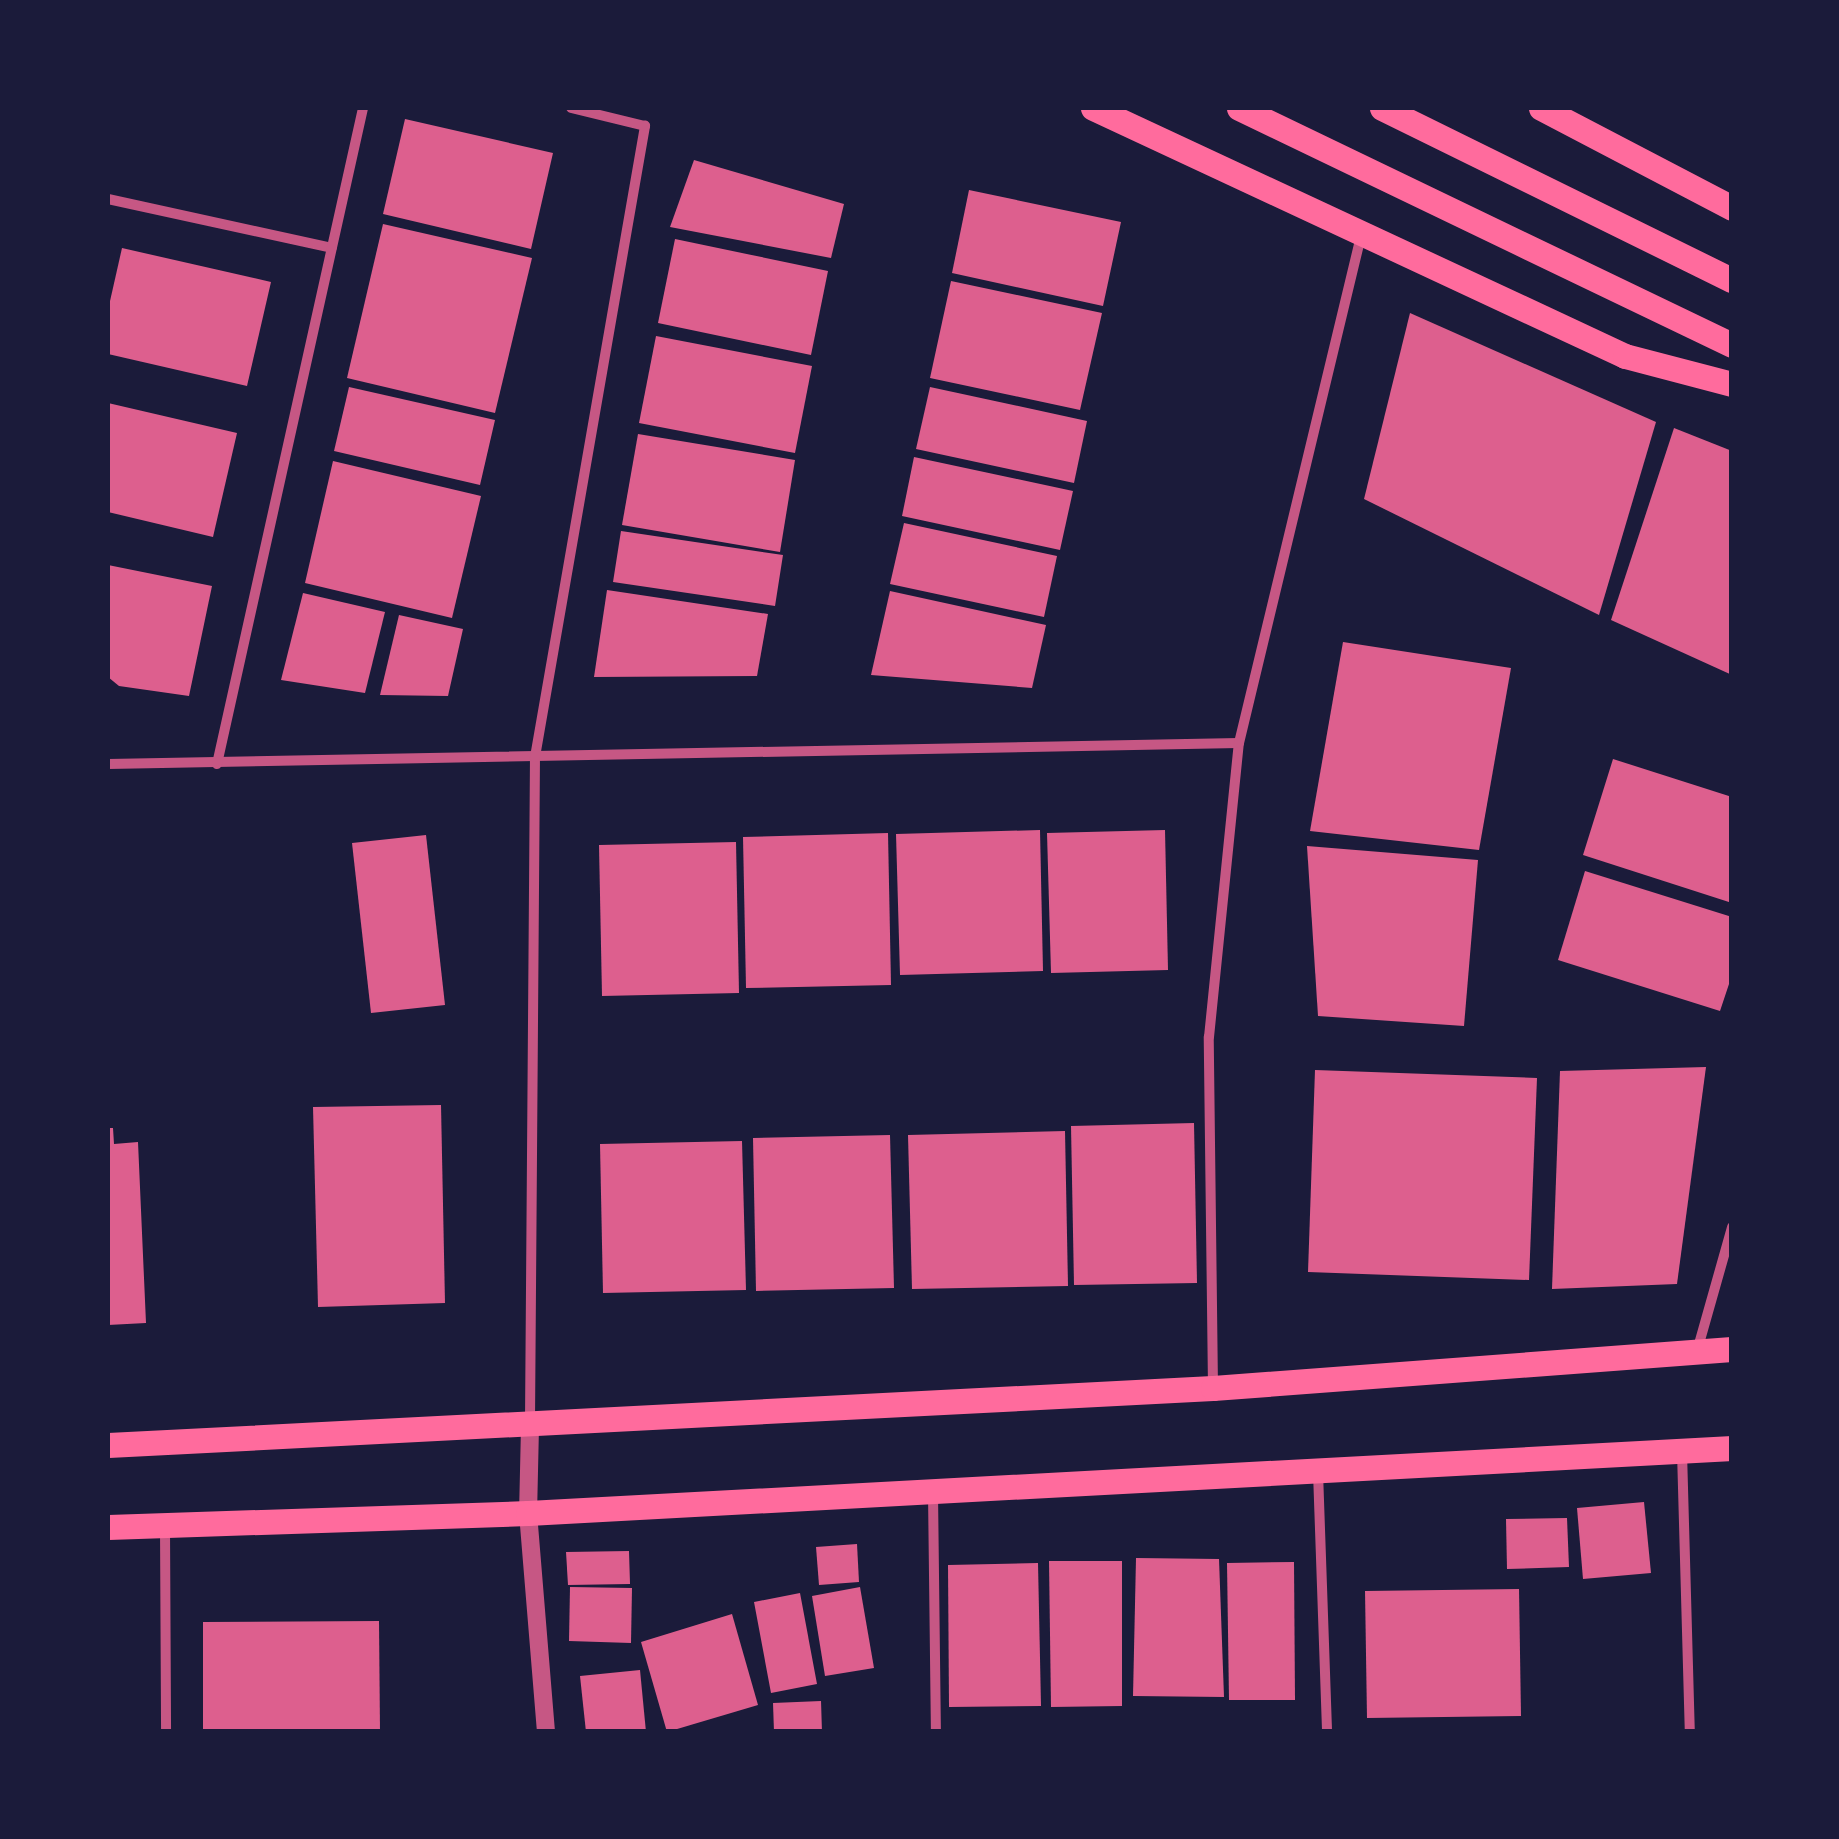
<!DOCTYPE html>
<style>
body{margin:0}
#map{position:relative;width:1839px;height:1839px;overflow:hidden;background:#1b1b3a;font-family:Rubik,sans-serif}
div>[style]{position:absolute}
.building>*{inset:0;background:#dd5f8e}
.minor>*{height:10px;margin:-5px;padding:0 5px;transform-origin:5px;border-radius:5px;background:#c65784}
.tertiary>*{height:18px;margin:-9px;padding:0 9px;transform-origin:9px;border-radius:9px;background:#c65784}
.primary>*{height:25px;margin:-12.5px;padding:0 12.5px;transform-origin:12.5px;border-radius:12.5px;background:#ff6b9d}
span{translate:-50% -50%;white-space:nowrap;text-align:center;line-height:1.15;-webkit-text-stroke:10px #1b1b3a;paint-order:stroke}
.frame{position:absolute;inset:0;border:110px solid #1b1b3a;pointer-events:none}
</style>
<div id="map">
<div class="building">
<i style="clip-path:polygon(405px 119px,553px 153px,531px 249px,383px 214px)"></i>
<i style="clip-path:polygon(694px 160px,844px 204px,831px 258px,670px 227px)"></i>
<i style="clip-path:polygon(969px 190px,1121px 222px,1103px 306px,952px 273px)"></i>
<i style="clip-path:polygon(383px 224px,532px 258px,495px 413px,347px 378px)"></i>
<i style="clip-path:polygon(675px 239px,828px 271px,811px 355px,658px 323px)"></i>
<i style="clip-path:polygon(122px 248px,271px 282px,247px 386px,108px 354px,108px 310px)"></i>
<i style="clip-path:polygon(951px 281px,1102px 313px,1080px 410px,930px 378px)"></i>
<i style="clip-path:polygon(1410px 313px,1656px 422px,1599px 615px,1364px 499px)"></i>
<i style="clip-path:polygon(656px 336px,812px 366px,795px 453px,639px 423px)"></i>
<i style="clip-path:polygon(349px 387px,495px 420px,480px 485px,334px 451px)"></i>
<i style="clip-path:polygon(930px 387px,1087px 421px,1074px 483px,916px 449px)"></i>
<i style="clip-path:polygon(108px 403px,237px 433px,213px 537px,108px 512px)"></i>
<i style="clip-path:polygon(1674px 428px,1732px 451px,1732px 675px,1611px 620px)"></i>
<i style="clip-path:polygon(638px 434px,795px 460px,780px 552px,622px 525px)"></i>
<i style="clip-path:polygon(914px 457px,1073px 491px,1060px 550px,902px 516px)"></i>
<i style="clip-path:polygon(333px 461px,481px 496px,452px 618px,305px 583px)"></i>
<i style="clip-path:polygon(904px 523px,1057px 556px,1044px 617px,890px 584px)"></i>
<i style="clip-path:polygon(621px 531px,783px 555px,775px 606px,613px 582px)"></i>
<i style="clip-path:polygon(108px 565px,212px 586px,189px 696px,119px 686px,108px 677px)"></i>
<i style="clip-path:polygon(607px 590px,768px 614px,757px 676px,594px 677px)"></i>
<i style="clip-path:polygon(890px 591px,1046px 625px,1032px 688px,871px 675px)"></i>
<i style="clip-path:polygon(303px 593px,385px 612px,365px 693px,281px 680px)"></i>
<i style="clip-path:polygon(399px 615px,463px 629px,448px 696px,380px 695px)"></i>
<i style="clip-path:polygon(1343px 642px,1511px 668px,1479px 850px,1310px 831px)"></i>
<i style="clip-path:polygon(1613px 759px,1732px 797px,1732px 903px,1583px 855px)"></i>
<i style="clip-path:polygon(1040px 830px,1043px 971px,900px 975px,896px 834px)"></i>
<i style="clip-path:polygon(1165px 830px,1168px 970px,1051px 973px,1047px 833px)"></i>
<i style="clip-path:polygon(888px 833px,891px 985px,746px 988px,743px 837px)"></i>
<i style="clip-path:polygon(426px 835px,445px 1005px,371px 1013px,352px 843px)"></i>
<i style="clip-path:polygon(736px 842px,739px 993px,602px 996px,599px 845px)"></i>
<i style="clip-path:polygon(1307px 846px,1478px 860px,1464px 1026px,1318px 1016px)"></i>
<i style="clip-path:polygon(1585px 871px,1732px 917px,1732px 975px,1720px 1011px,1558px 960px)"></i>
<i style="clip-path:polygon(1706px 1067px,1677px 1284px,1552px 1289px,1560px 1071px)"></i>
<i style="clip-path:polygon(1315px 1070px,1537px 1078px,1529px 1280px,1308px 1272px)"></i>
<i style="clip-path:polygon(441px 1105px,445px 1303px,318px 1307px,313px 1107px)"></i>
<i style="clip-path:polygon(1194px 1123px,1197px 1283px,1074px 1285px,1071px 1126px)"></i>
<i style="clip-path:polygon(108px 1128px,113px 1128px,114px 1144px,138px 1142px,146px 1323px,108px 1325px)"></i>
<i style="clip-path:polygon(1065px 1131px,1068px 1286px,912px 1289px,908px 1135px)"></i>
<i style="clip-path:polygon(890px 1135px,894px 1288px,756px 1291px,753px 1138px)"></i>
<i style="clip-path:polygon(742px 1141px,746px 1290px,603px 1293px,600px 1144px)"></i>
<i style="clip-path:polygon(1644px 1502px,1651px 1573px,1583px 1579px,1577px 1508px)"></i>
<i style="clip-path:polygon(1567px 1518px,1569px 1567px,1507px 1569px,1506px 1519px)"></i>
<i style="clip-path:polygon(857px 1544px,859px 1582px,819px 1585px,816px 1547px)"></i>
<i style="clip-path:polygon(629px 1551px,630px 1584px,568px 1585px,566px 1552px)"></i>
<i style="clip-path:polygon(1136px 1558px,1219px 1559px,1224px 1697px,1133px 1696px)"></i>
<i style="clip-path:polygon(1049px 1561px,1122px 1561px,1122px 1706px,1051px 1707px)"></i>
<i style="clip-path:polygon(1294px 1562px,1295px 1700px,1229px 1700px,1227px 1563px)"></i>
<i style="clip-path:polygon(1038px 1563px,1041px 1706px,949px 1707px,948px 1565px)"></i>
<i style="clip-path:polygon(570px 1587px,632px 1588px,631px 1643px,569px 1641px)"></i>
<i style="clip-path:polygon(860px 1587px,874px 1668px,825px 1676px,812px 1596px)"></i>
<i style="clip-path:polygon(1519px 1589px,1521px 1716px,1367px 1718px,1365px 1591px)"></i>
<i style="clip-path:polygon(800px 1593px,817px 1684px,771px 1693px,754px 1602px)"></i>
<i style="clip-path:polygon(732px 1614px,758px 1705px,667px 1732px,641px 1642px)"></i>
<i style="clip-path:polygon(379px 1621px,380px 1732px,203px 1732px,203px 1622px)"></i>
<i style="clip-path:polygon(640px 1670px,646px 1732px,586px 1732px,580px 1676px)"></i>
<i style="clip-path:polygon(821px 1701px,822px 1732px,774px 1732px,773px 1703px)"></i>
</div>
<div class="minor">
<i style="left:108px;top:199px;width:229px;rotate:12.3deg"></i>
<i style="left:108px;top:764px;width:1131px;rotate:-1.06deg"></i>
<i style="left:217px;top:764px;width:672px;rotate:-77.45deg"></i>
<i style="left:1697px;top:1351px;width:129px;rotate:-74.2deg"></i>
<i style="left:1213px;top:1388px;width:351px;rotate:-90.7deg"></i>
<i style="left:1209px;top:1037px;width:296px;rotate:-84.2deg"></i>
<i style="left:1239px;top:743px;width:521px;rotate:-76.47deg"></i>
<i style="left:530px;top:1421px;width:664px;rotate:-89.57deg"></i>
<i style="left:535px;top:757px;width:641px;rotate:-80.11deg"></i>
<i style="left:645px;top:126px;width:76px;rotate:-166.3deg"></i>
<i style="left:1682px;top:1452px;width:280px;rotate:88.4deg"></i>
<i style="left:1318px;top:1472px;width:260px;rotate:88deg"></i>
<i style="left:933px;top:1493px;width:239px;rotate:89.3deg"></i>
<i style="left:165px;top:1528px;width:204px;rotate:89.7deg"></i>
</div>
<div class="tertiary">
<i style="left:530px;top:1427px;width:86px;rotate:91.3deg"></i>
<i style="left:528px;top:1513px;width:220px;rotate:85.3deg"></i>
</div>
<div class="primary">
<i style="left:1093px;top:108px;width:587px;rotate:24.99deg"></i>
<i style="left:1625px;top:356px;width:111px;rotate:14.7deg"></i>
<i style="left:1239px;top:108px;width:547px;rotate:25.68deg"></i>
<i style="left:1382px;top:108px;width:390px;rotate:26.2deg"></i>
<i style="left:1541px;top:108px;width:216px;rotate:27.6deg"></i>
<i style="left:108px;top:1445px;width:1106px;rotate:-2.95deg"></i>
<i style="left:1213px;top:1388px;width:520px;rotate:-4.3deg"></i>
<i style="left:108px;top:1527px;width:420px;rotate:-1.9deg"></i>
<i style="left:528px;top:1513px;width:1206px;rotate:-3.09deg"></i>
</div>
<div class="frame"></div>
</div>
